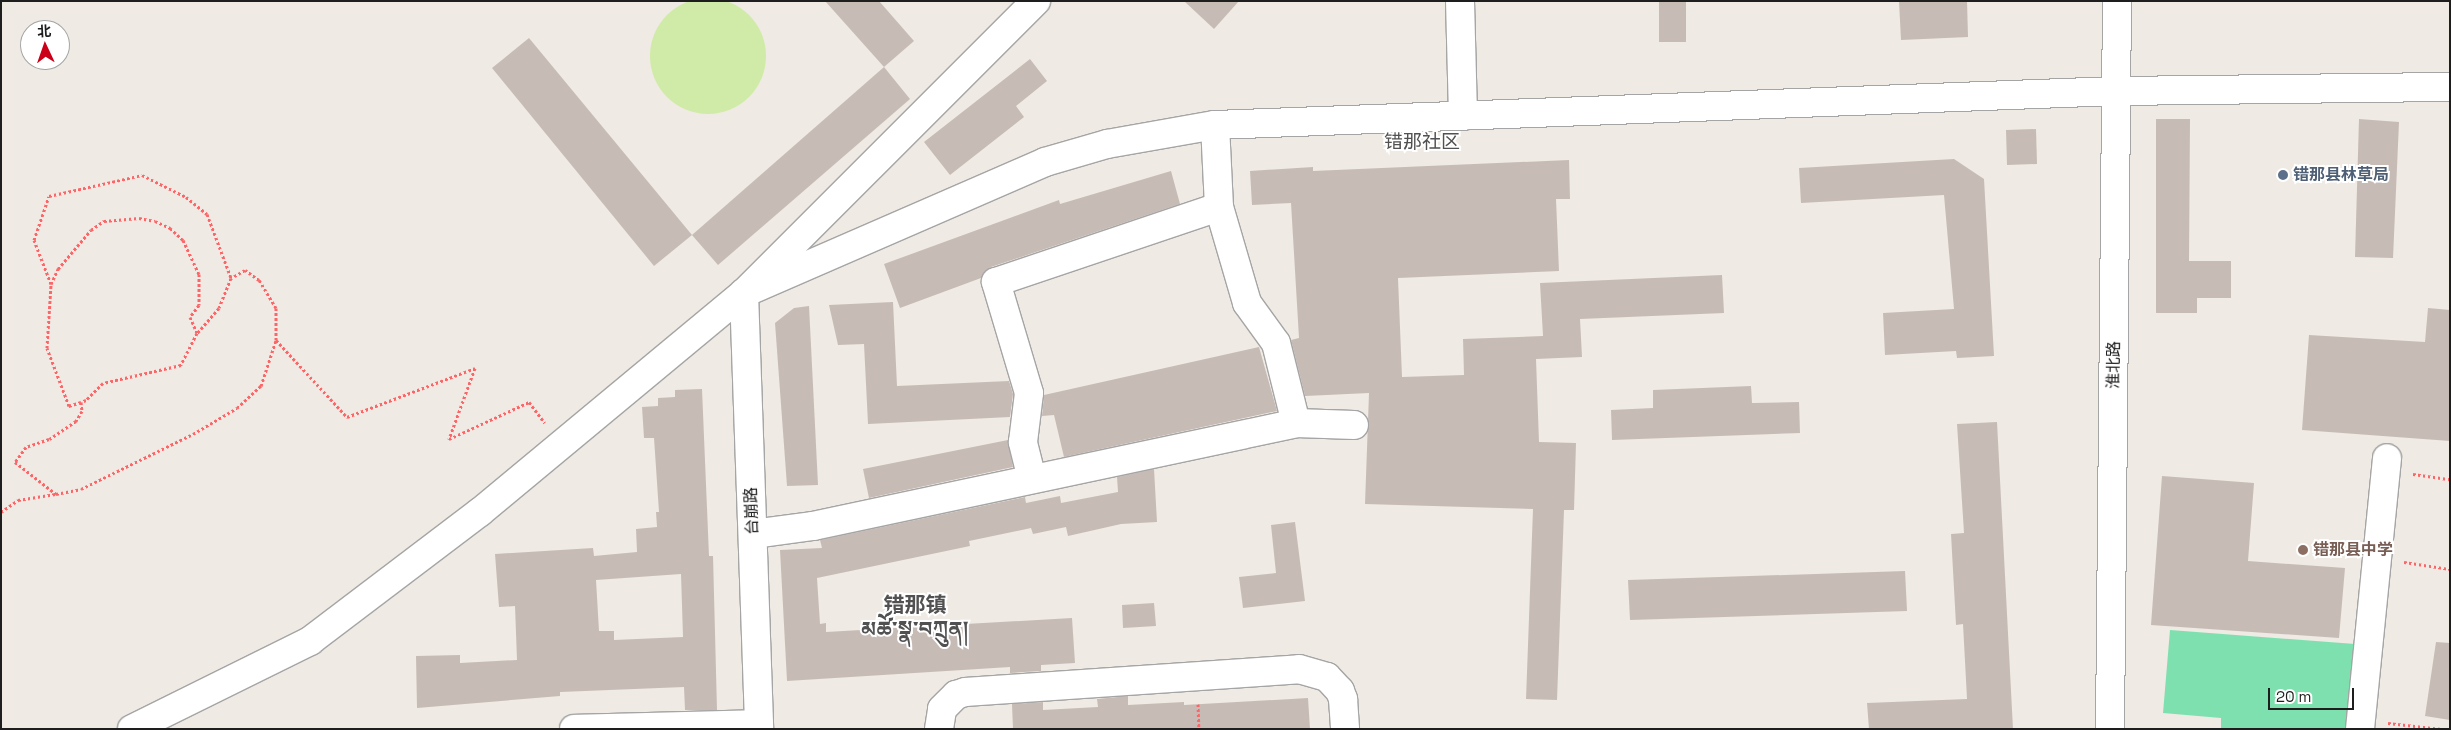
<!DOCTYPE html>
<meta charset="utf-8">
<style>
body{margin:0}
#map{position:relative;width:2451px;height:730px;overflow:hidden;background:#efeae3;font-family:"Space Grotesk","Noto Sans SC","Noto Serif Tibetan",sans-serif}
div>[style]{position:absolute}
.grass>*{inset:0;background:#d0eba7}
.round{border-radius:50%}
.pitch>*{inset:0;background:#7fe0af}
.building>*{inset:0;background:#c7bbb6}
.path>*{height:3px;margin-top:-1.5px;transform-origin:0;background:repeating-linear-gradient(90deg,#fd6669 0 2.5px,transparent 0 5px)}
.roads{filter:drop-shadow(1px 0 #a5a5a5) drop-shadow(-1px 0 #a5a5a5) drop-shadow(0 1px #a5a5a5) drop-shadow(0 -1px #a5a5a5)}
.minor>*{height:28px;margin:-14px;padding:0 14px;transform-origin:14px;border-radius:14px;background:#fff}
.dots>*{width:14px;height:14px;translate:-50% -50%;box-sizing:border-box;border:2px solid #fff;border-radius:50%}
span{translate:-50% -50%;white-space:nowrap;text-align:center;line-height:1.15;-webkit-text-stroke:4px #fff;paint-order:stroke}
.service-label{font-size:16px;color:#4e5e75;font-weight:700}
.left{translate:0 -50%;text-align:left}
.street-label{font-size:16px;color:#1e1e1e}
.education-label{font-size:16px;color:#785e54;font-weight:700}
.quarter-label{font-size:19px;color:#515151}
.district-label{font-size:21px;color:#515151;font-weight:700}
.frame{position:absolute;inset:0;border:2px solid #1e1e1e;pointer-events:none}
.north{position:absolute;left:20px;top:20px;width:50px;height:50px;box-sizing:border-box;background:#fff;border:1px solid #a5a5a5;border-radius:50%;rotate:357deg;font-size:14px;font-weight:700;line-height:20px;text-align:center;color:#1e1e1e}
.north::after{content:'';display:block;margin:auto;width:18px;height:22px;background:#cb0018;clip-path:polygon(50% 0,100% 100%,50% 72%,0 100%)}
.scale{position:absolute;left:2268px;top:688px;width:86px;height:22px;box-sizing:border-box;border:2px solid #1e1e1e;border-top:0;padding-left:6px;font-size:15px;line-height:18px;white-space:nowrap;color:#1e1e1e;-webkit-text-stroke:4px #fff;paint-order:stroke}
</style>
<div id="map">
<div class="grass">
<i class="round" style="left:650px;top:-2px;width:116px;height:116px"></i>
</div>
<div class="pitch">
<i style="clip-path:polygon(2170px 630px,2355px 644px,2348px 729px,2221px 729px,2221px 718px,2163px 713px)"></i>
</div>
<div class="building">
<i style="clip-path:polygon(825px 1px,879px 1px,914px 41px,884px 67px)"></i>
<i style="clip-path:polygon(1184px 1px,1239px 1px,1214px 29px)"></i>
<i style="clip-path:polygon(1659px 1px,1686px 1px,1686px 42px,1659px 42px)"></i>
<i style="clip-path:polygon(1899px 1px,1967px 1px,1968px 37px,1901px 40px)"></i>
<i style="clip-path:polygon(529px 38px,692px 235px,654px 266px,492px 68px)"></i>
<i style="clip-path:polygon(1030px 59px,1047px 81px,1016px 106px,1024px 117px,950px 175px,924px 142px)"></i>
<i style="clip-path:polygon(884px 67px,910px 99px,718px 265px,692px 235px)"></i>
<i style="clip-path:polygon(2156px 119px,2190px 119px,2189px 261px,2231px 261px,2231px 298px,2197px 298px,2197px 313px,2156px 313px)"></i>
<i style="clip-path:polygon(2359px 119px,2399px 122px,2393px 258px,2355px 257px)"></i>
<i style="clip-path:polygon(2036px 129px,2037px 164px,2007px 165px,2006px 130px)"></i>
<i style="clip-path:polygon(1954px 159px,1984px 179px,1994px 356px,1957px 358px,1956px 351px,1885px 355px,1883px 313px,1954px 309px,1944px 195px,1801px 203px,1799px 168px)"></i>
<i style="clip-path:polygon(1569px 160px,1570px 199px,1556px 199px,1559px 271px,1398px 278px,1402px 377px,1464px 375px,1463px 339px,1543px 336px,1540px 283px,1722px 275px,1724px 313px,1580px 319px,1582px 357px,1536px 359px,1539px 442px,1576px 443px,1574px 510px,1564px 510px,1557px 700px,1526px 699px,1533px 509px,1365px 504px,1369px 393px,1305px 396px,1291px 340px,1299px 338px,1291px 203px,1252px 205px,1250px 171px,1313px 167px,1313px 171px)"></i>
<i style="clip-path:polygon(1171px 171px,1180px 204px,991px 267px,981px 278px,900px 308px,884px 264px,1059px 200px,1060px 204px)"></i>
<i style="clip-path:polygon(893px 302px,897px 386px,1009px 381px,1013px 394px,1010px 417px,868px 424px,864px 344px,838px 345px,829px 305px)"></i>
<i style="clip-path:polygon(809px 306px,818px 485px,787px 486px,775px 323px,794px 308px)"></i>
<i style="clip-path:polygon(2428px 308px,2450px 310px,2450px 441px,2302px 430px,2309px 335px,2425px 342px)"></i>
<i style="clip-path:polygon(1259px 347px,1277px 411px,1064px 457px,1054px 415px,1042px 416px,1044px 395px)"></i>
<i style="clip-path:polygon(1751px 386px,1752px 403px,1799px 402px,1800px 433px,1612px 440px,1611px 410px,1653px 408px,1653px 390px)"></i>
<i style="clip-path:polygon(evenodd,702px 389px,709px 556px,713px 556px,717px 710px,685px 710px,684px 687px,560px 692px,560px 696px,417px 708px,416px 656px,460px 655px,460px 663px,517px 660px,515px 606px,499px 607px,495px 554px,593px 548px,594px 556px,637px 552px,636px 529px,657px 527px,656px 512px,659px 512px,654px 438px,644px 438px,642px 407px,658px 406px,658px 398px,675px 397px,675px 390px,702px 389px,681px 574px,683px 637px,614px 640px,614px 631px,599px 631px,596px 580px,681px 574px)"></i>
<i style="clip-path:polygon(1997px 422px,2013px 729px,1869px 729px,1867px 703px,1967px 699px,1963px 624px,1956px 625px,1951px 534px,1964px 533px,1957px 424px)"></i>
<i style="clip-path:polygon(1008px 440px,1013px 467px,869px 498px,863px 469px)"></i>
<i style="clip-path:polygon(1154px 469px,1157px 522px,1121px 524px,1068px 536px,1066px 527px,1033px 534px,1031px 528px,969px 541px,970px 546px,817px 578px,820px 624px,826px 623px,826px 632px,1072px 618px,1075px 663px,1041px 665px,1041px 671px,1010px 673px,1010px 667px,787px 681px,780px 550px,822px 548px,820px 540px,1025px 497px,1026px 503px,1060px 496px,1061px 503px,1118px 492px,1117px 477px)"></i>
<i style="clip-path:polygon(2162px 476px,2254px 483px,2248px 561px,2345px 568px,2339px 638px,2151px 625px)"></i>
<i style="clip-path:polygon(1295px 522px,1305px 601px,1243px 608px,1239px 577px,1276px 573px,1271px 525px)"></i>
<i style="clip-path:polygon(1905px 571px,1907px 611px,1630px 620px,1628px 580px)"></i>
<i style="clip-path:polygon(1154px 603px,1156px 626px,1123px 628px,1122px 605px)"></i>
<i style="clip-path:polygon(2436px 642px,2450px 643px,2450px 720px,2425px 716px)"></i>
<i style="clip-path:polygon(1128px 696px,1128px 705px,1184px 702px,1184px 705px,1308px 698px,1310px 729px,1013px 729px,1012px 704px,1043px 702px,1043px 710px,1098px 707px,1097px 699px)"></i>
</div>
<div class="path">
<i style="left:51px;top:284px;width:47px;rotate:-111.1deg"></i>
<i style="left:34px;top:240px;width:46px;rotate:-71.2deg"></i>
<i style="left:49px;top:196px;width:95px;rotate:-12.7deg"></i>
<i style="left:142px;top:175px;width:49px;rotate:26.6deg"></i>
<i style="left:186px;top:197px;width:27px;rotate:39deg"></i>
<i style="left:207px;top:214px;width:68px;rotate:69.4deg"></i>
<i style="left:276px;top:340px;width:105px;rotate:47.3deg"></i>
<i style="left:347px;top:417px;width:137px;rotate:-20.9deg"></i>
<i style="left:475px;top:368px;width:76px;rotate:110.1deg"></i>
<i style="left:449px;top:439px;width:88px;rotate:-24.8deg"></i>
<i style="left:529px;top:402px;width:26px;rotate:53deg"></i>
<i style="left:81px;top:402px;width:9px;rotate:84deg"></i>
<i style="left:82px;top:411px;width:12px;rotate:121deg"></i>
<i style="left:76px;top:421px;width:32px;rotate:146deg"></i>
<i style="left:49px;top:439px;width:24px;rotate:161deg"></i>
<i style="left:26px;top:447px;width:19px;rotate:126deg"></i>
<i style="left:15px;top:462px;width:52px;rotate:38deg"></i>
<i style="left:56px;top:494px;width:25px;rotate:-11deg"></i>
<i style="left:81px;top:489px;width:125px;rotate:-26.2deg"></i>
<i style="left:193px;top:434px;width:51px;rotate:-30.6deg"></i>
<i style="left:237px;top:408px;width:33px;rotate:-43deg"></i>
<i style="left:261px;top:386px;width:48px;rotate:-71.9deg"></i>
<i style="left:276px;top:340px;width:32px;rotate:-90deg"></i>
<i style="left:276px;top:308px;width:33px;rotate:-121deg"></i>
<i style="left:259px;top:280px;width:17px;rotate:-144deg"></i>
<i style="left:245px;top:270px;width:16px;rotate:150deg"></i>
<i style="left:231px;top:278px;width:32px;rotate:112deg"></i>
<i style="left:219px;top:308px;width:33px;rotate:131deg"></i>
<i style="left:197px;top:333px;width:36px;rotate:117deg"></i>
<i style="left:181px;top:365px;width:80px;rotate:167deg"></i>
<i style="left:103px;top:383px;width:24px;rotate:135deg"></i>
<i style="left:86px;top:400px;width:5px;rotate:158deg"></i>
<i style="left:81px;top:402px;width:13px;rotate:162deg"></i>
<i style="left:69px;top:406px;width:62px;rotate:-110.8deg"></i>
<i style="left:47px;top:348px;width:64px;rotate:-86.4deg"></i>
<i style="left:51px;top:284px;width:17px;rotate:-65deg"></i>
<i style="left:58px;top:269px;width:51px;rotate:-49.8deg"></i>
<i style="left:91px;top:230px;width:16px;rotate:-35deg"></i>
<i style="left:104px;top:221px;width:35px;rotate:-5deg"></i>
<i style="left:139px;top:218px;width:16px;rotate:11deg"></i>
<i style="left:155px;top:221px;width:17px;rotate:25deg"></i>
<i style="left:170px;top:228px;width:18px;rotate:43deg"></i>
<i style="left:183px;top:240px;width:38px;rotate:65deg"></i>
<i style="left:199px;top:274px;width:31px;rotate:90deg"></i>
<i style="left:199px;top:305px;width:15px;rotate:127deg"></i>
<i style="left:190px;top:317px;width:17px;rotate:66deg"></i>
<i style="left:2413px;top:474px;width:37px;rotate:8deg"></i>
<i style="left:1px;top:512px;width:21px;rotate:-35deg"></i>
<i style="left:18px;top:500px;width:38px;rotate:-9deg"></i>
<i style="left:2404px;top:562px;width:47px;rotate:8.7deg"></i>
<i style="left:1198px;top:704px;width:25px;rotate:88deg"></i>
<i style="left:2388px;top:723px;width:54px;rotate:6.3deg"></i>
</div>
<div class="roads">
<div class="minor">
<i style="left:1460px;top:1px;width:115px;rotate:88.5deg"></i>
<i style="left:1215px;top:125px;width:82px;rotate:87.2deg"></i>
<i style="left:1219px;top:207px;width:100px;rotate:73.7deg"></i>
<i style="left:1247px;top:303px;width:49px;rotate:54.1deg"></i>
<i style="left:1276px;top:343px;width:82px;rotate:76deg"></i>
<i style="left:744px;top:293px;width:328px;rotate:-23.5deg"></i>
<i style="left:1045px;top:162px;width:65px;rotate:-16.2deg"></i>
<i style="left:1107px;top:144px;width:110px;rotate:-10deg"></i>
<i style="left:1215px;top:125px;width:903px;rotate:-2.16deg"></i>
<i style="left:2117px;top:91px;width:333px;rotate:-0.7deg"></i>
<i style="left:744px;top:293px;width:436px;rotate:88deg"></i>
<i style="left:1032px;top:479px;width:38px;rotate:-104deg"></i>
<i style="left:1023px;top:442px;width:49px;rotate:-83deg"></i>
<i style="left:1029px;top:393px;width:116px;rotate:-106.6deg"></i>
<i style="left:996px;top:282px;width:235px;rotate:-18.6deg"></i>
<i style="left:753px;top:534px;width:61px;rotate:-7.6deg"></i>
<i style="left:813px;top:526px;width:494px;rotate:-12deg"></i>
<i style="left:1296px;top:423px;width:58px;rotate:2deg"></i>
<i style="left:132px;top:729px;width:199px;rotate:-26.3deg"></i>
<i style="left:310px;top:641px;width:213px;rotate:-37.2deg"></i>
<i style="left:480px;top:512px;width:343px;rotate:-39.7deg"></i>
<i style="left:744px;top:293px;width:413px;rotate:-45deg"></i>
<i style="left:574px;top:729px;width:185px;rotate:-1.5deg"></i>
<i style="left:939px;top:729px;width:20px;rotate:-81deg"></i>
<i style="left:942px;top:709px;width:20px;rotate:-45deg"></i>
<i style="left:956px;top:695px;width:9px;rotate:-18deg"></i>
<i style="left:965px;top:692px;width:335px;rotate:-3.9deg"></i>
<i style="left:1299px;top:669px;width:29px;rotate:16deg"></i>
<i style="left:1327px;top:677px;width:19px;rotate:47deg"></i>
<i style="left:1340px;top:691px;width:9px;rotate:69deg"></i>
<i style="left:1343px;top:699px;width:30px;rotate:86deg"></i>
<i style="left:2110px;top:729px;width:728px;rotate:-89.45deg"></i>
<i style="left:2360px;top:729px;width:272px;rotate:-84.3deg"></i>
</div>
</div>
<div class="dots">
<i style="left:2283px;top:175px;background:#5c6f8a"></i>
<i style="left:2303px;top:550px;background:#8d6e63"></i>
</div>
<div class="service-label">
<span class="left" style="left:2293px;top:175px">错那县林草局</span>
</div>
<div class="street-label">
<span style="left:2114px;top:365px;rotate:-89deg">淮北路</span>
<span style="left:752px;top:511px;rotate:-92deg">台崩路</span>
</div>
<div class="education-label">
<span class="left" style="left:2313px;top:550px">错那县中学</span>
</div>
<div class="quarter-label">
<span style="left:1422px;top:142px">错那社区</span>
</div>
<div class="district-label">
<span style="left:915px;top:617px">错那镇<br>མཚོ་སྣ་བཀྲུན།</span>
</div>
<div class="frame"></div>
<div class="north">北</div>
<div class="scale">20 m</div>
</div>
